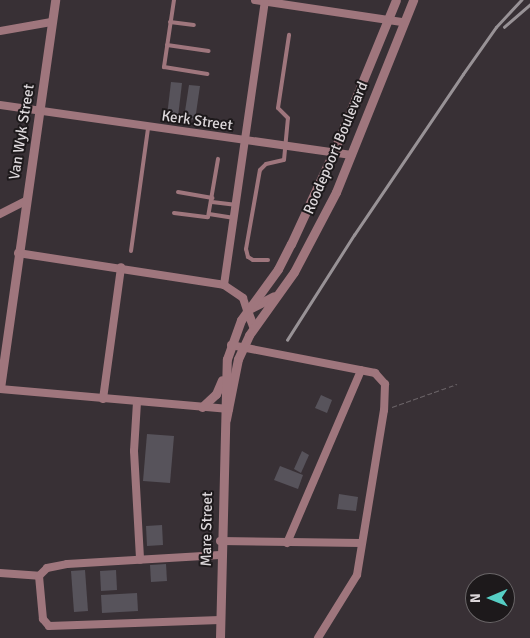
<!DOCTYPE html>
<style>
body{margin:0}
#map{position:relative;width:530px;height:638px;overflow:hidden;background:#383035;font-family:Signika,sans-serif}
div>[style]{position:absolute}
.building>*{inset:0;background:#57535b}
.path>*{height:1px;margin-top:-0.5px;transform-origin:0;background:repeating-linear-gradient(90deg,#6a6367 0 5px,transparent 0 7.5px)}
.service>*{height:4px;margin:-2px;padding:0 2px;transform-origin:2px;border-radius:2px;background:#9f767d}
.minor>*{height:8px;margin:-4px;padding:0 4px;transform-origin:4px;border-radius:4px;background:#9f767d}
.tertiary>*{height:9px;margin:-4.5px;padding:0 4.5px;transform-origin:4.5px;border-radius:4.5px;background:#9f767d}
.rail>*{height:2.5px;margin:-1.25px;padding:0 1.25px;transform-origin:1.25px;border-radius:1.25px;background:#989296}
span{translate:-50% -50%;white-space:nowrap;text-align:center;line-height:1.15;-webkit-text-stroke:4px #1d191b;paint-order:stroke}
.street-label{font-size:15px;color:#dcd7da}
.north{position:absolute;left:465px;top:573px;width:50px;height:50px;box-sizing:border-box;background:#1d191b;border:1px solid #696567;border-radius:50%;rotate:269deg;font-size:14px;font-weight:700;line-height:20px;text-align:center;color:#dcd7da}
.north::after{content:'';display:block;margin:auto;width:18px;height:22px;background:#56cec4;clip-path:polygon(50% 0,100% 100%,50% 72%,0 100%)}
</style>
<div id="map">
<div class="building">
<i style="clip-path:polygon(171px 82px,182px 83px,178px 117px,167px 116px)"></i>
<i style="clip-path:polygon(189px 85px,200px 86px,195px 120px,184px 118px)"></i>
<i style="clip-path:polygon(321px 395px,332px 400px,327px 413px,315px 408px)"></i>
<i style="clip-path:polygon(147px 434px,174px 436px,170px 483px,143px 481px)"></i>
<i style="clip-path:polygon(302px 451px,309px 455px,301px 473px,294px 469px)"></i>
<i style="clip-path:polygon(280px 466px,303px 475px,298px 489px,274px 480px)"></i>
<i style="clip-path:polygon(339px 494px,358px 497px,356px 511px,337px 509px)"></i>
<i style="clip-path:polygon(162px 525px,163px 545px,147px 546px,146px 526px)"></i>
<i style="clip-path:polygon(166px 564px,167px 581px,151px 582px,150px 565px)"></i>
<i style="clip-path:polygon(85px 570px,88px 611px,74px 612px,71px 571px)"></i>
<i style="clip-path:polygon(116px 570px,117px 590px,101px 591px,100px 571px)"></i>
<i style="clip-path:polygon(137px 593px,138px 611px,102px 613px,101px 595px)"></i>
</div>
<div class="path">
<i style="left:392px;top:407px;width:69px;rotate:-19.5deg"></i>
</div>
<div class="service">
<i style="left:174px;top:0;width:68px;rotate:98.5deg"></i>
<i style="left:164px;top:67px;width:44px;rotate:9.2deg"></i>
<i style="left:170px;top:22px;width:24px;rotate:7deg"></i>
<i style="left:167px;top:45px;width:42px;rotate:8.1deg"></i>
<i style="left:178px;top:192px;width:35px;rotate:10deg"></i>
<i style="left:212px;top:202px;width:23px;rotate:7deg"></i>
<i style="left:174px;top:213px;width:34px;rotate:7deg"></i>
<i style="left:208px;top:217px;width:59px;rotate:-80.2deg"></i>
<i style="left:209px;top:214px;width:24px;rotate:9deg"></i>
<i style="left:131px;top:251px;width:124px;rotate:-82.1deg"></i>
<i style="left:268px;top:260px;width:15px;rotate:180deg"></i>
<i style="left:253px;top:260px;width:6px;rotate:-149deg"></i>
<i style="left:248px;top:257px;width:8px;rotate:-104deg"></i>
<i style="left:246px;top:249px;width:80px;rotate:-80deg"></i>
<i style="left:260px;top:170px;width:8px;rotate:-45deg"></i>
<i style="left:266px;top:164px;width:18px;rotate:-13deg"></i>
<i style="left:284px;top:160px;width:42px;rotate:-84.6deg"></i>
<i style="left:288px;top:118px;width:14px;rotate:-135deg"></i>
<i style="left:278px;top:108px;width:74px;rotate:-81.4deg"></i>
</div>
<div class="minor">
<i style="left:255px;top:0;width:150px;rotate:8.5deg"></i>
<i style="left:0;top:31px;width:52px;rotate:-10deg"></i>
<i style="left:0;top:105px;width:355px;rotate:8.1deg"></i>
<i style="left:0;top:214px;width:28px;rotate:-27deg"></i>
<i style="left:18px;top:253px;width:208px;rotate:8.8deg"></i>
<i style="left:224px;top:285px;width:23px;rotate:34deg"></i>
<i style="left:243px;top:298px;width:13px;rotate:72deg"></i>
<i style="left:224px;top:285px;width:288px;rotate:-81.8deg"></i>
<i style="left:231px;top:345px;width:147px;rotate:11deg"></i>
<i style="left:375px;top:373px;width:15px;rotate:48deg"></i>
<i style="left:385px;top:384px;width:26px;rotate:92deg"></i>
<i style="left:384px;top:410px;width:167px;rotate:99.3deg"></i>
<i style="left:357px;top:575px;width:74px;rotate:121.8deg"></i>
<i style="left:0;top:389px;width:230px;rotate:5deg"></i>
<i style="left:103px;top:399px;width:133px;rotate:-82.2deg"></i>
<i style="left:137px;top:402px;width:49px;rotate:93.5deg"></i>
<i style="left:134px;top:451px;width:109px;rotate:86.8deg"></i>
<i style="left:220px;top:541px;width:141px;rotate:0.8deg"></i>
<i style="left:287px;top:543px;width:188px;rotate:-66.8deg"></i>
<i style="left:0;top:573px;width:39px;rotate:4deg"></i>
<i style="left:39px;top:576px;width:43px;rotate:84.7deg"></i>
<i style="left:43px;top:619px;width:9px;rotate:49deg"></i>
<i style="left:49px;top:626px;width:171px;rotate:-2deg"></i>
<i style="left:39px;top:576px;width:11px;rotate:-45deg"></i>
<i style="left:47px;top:568px;width:20px;rotate:-11deg"></i>
<i style="left:67px;top:564px;width:153px;rotate:-3.4deg"></i>
</div>
<div class="tertiary">
<i style="left:253px;top:326px;width:17px;rotate:-111deg"></i>
<i style="left:247px;top:310px;width:30px;rotate:-27deg"></i>
<i style="left:0;top:388px;width:392px;rotate:-81.9deg"></i>
<i style="left:202px;top:407px;width:19px;rotate:-43deg"></i>
<i style="left:216px;top:394px;width:15px;rotate:-67deg"></i>
<i style="left:226px;top:419px;width:61px;rotate:-78.7deg"></i>
<i style="left:238px;top:359px;width:26px;rotate:-65deg"></i>
<i style="left:249px;top:335px;width:77px;rotate:-54.5deg"></i>
<i style="left:294px;top:272px;width:90px;rotate:-62.3deg"></i>
<i style="left:336px;top:192px;width:207px;rotate:-68.1deg"></i>
<i style="left:220px;top:638px;width:279px;rotate:-88.6deg"></i>
<i style="left:227px;top:359px;width:41px;rotate:-70.3deg"></i>
<i style="left:241px;top:320px;width:63px;rotate:-54deg"></i>
<i style="left:278px;top:269px;width:28px;rotate:-63deg"></i>
<i style="left:291px;top:244px;width:102px;rotate:-65.2deg"></i>
<i style="left:334px;top:151px;width:163px;rotate:-67.7deg"></i>
</div>
<div class="rail">
<i style="left:504px;top:27px;width:35px;rotate:-41deg"></i>
<i style="left:287px;top:340px;width:125px;rotate:-57.5deg"></i>
<i style="left:354px;top:235px;width:194px;rotate:-55.9deg"></i>
<i style="left:463px;top:74px;width:57px;rotate:-54.9deg"></i>
<i style="left:496px;top:27px;width:37px;rotate:-47deg"></i>
</div>
<div class="street-label">
<span style="left:197px;top:121px;rotate:8deg">Kerk Street</span>
<span style="left:22px;top:132px;rotate:-81deg">Van Wyk Street</span>
<span style="left:336px;top:148px;rotate:-67deg">Roodepoort Boulevard</span>
<span style="left:207px;top:529px;rotate:-89deg">Mare Street</span>
</div>
<div class="north">N</div>
</div>
